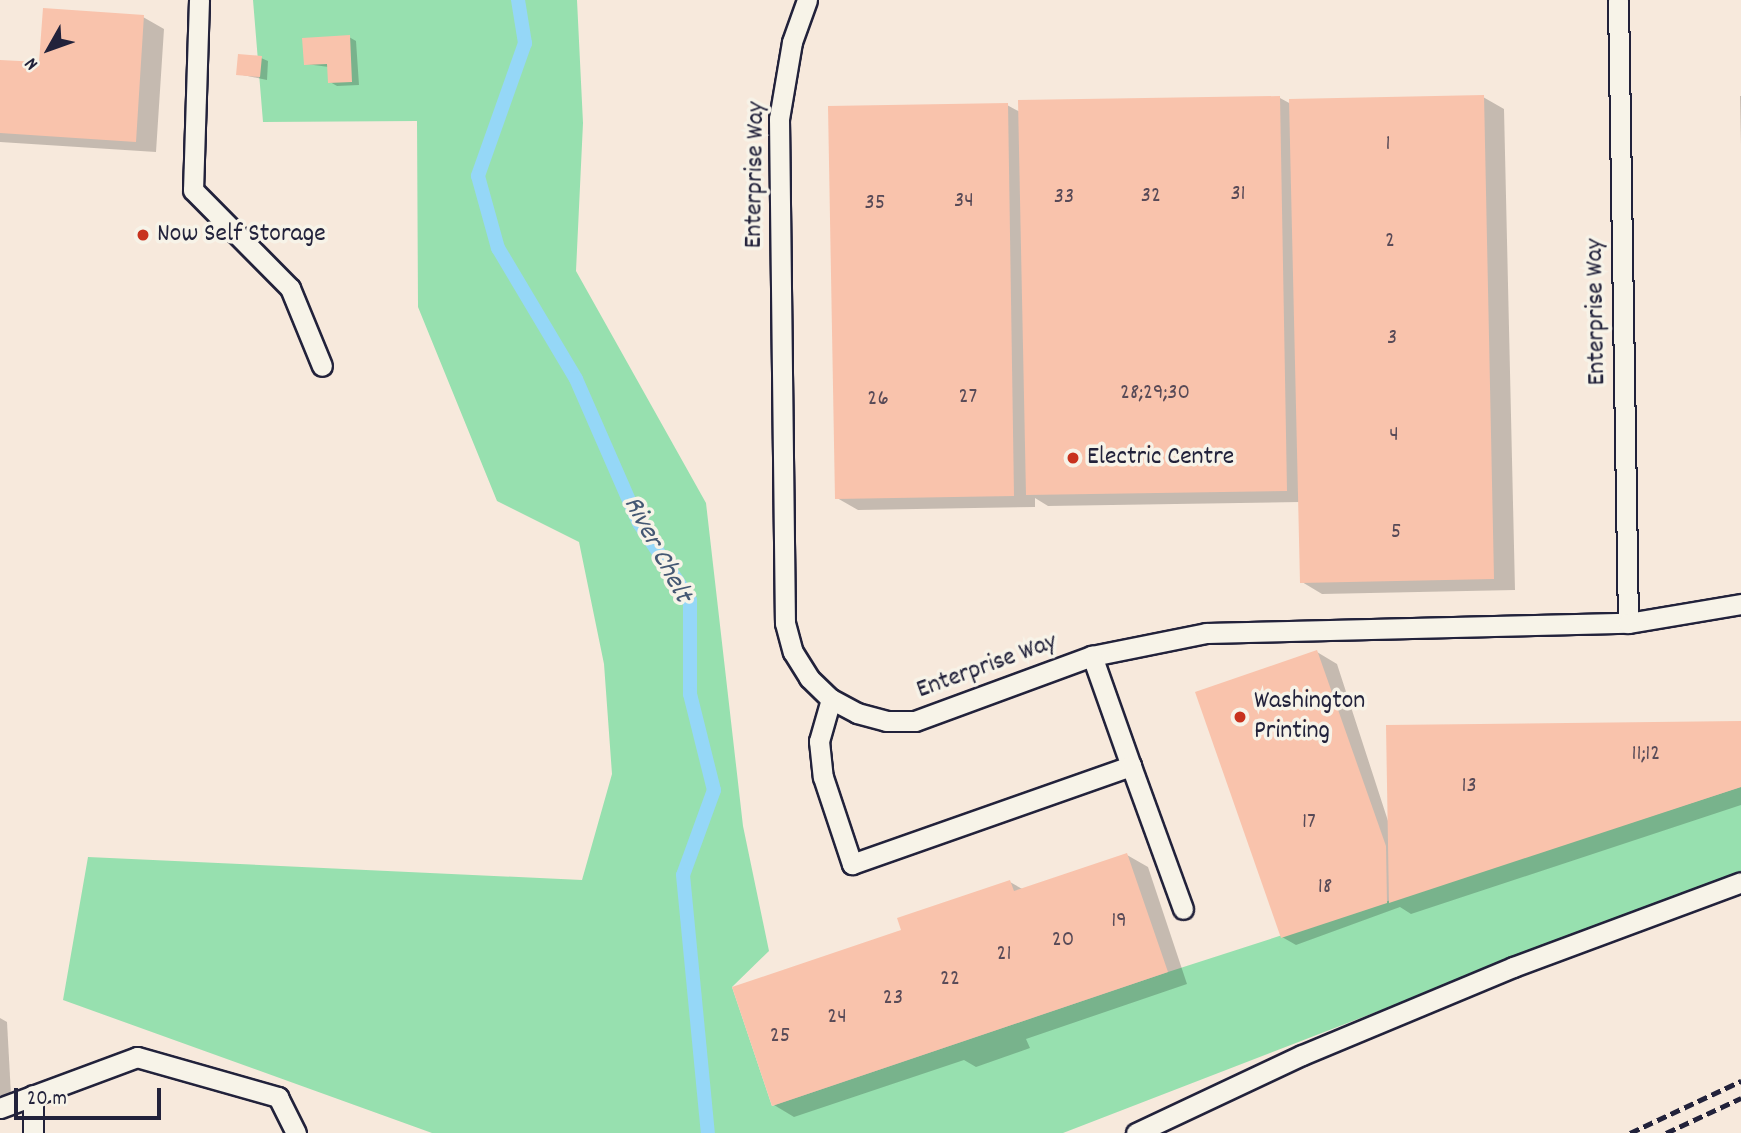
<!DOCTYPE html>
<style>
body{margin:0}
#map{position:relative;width:1741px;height:1133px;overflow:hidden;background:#f7e9dc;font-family:Dekko,sans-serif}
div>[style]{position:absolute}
.green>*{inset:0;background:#97e0af}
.shadow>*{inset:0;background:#0003}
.stream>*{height:14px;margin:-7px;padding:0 7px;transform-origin:7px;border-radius:7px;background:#95d7f7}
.building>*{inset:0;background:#f9c3ac}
.roads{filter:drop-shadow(2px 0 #22223b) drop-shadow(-2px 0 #22223b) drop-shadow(0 2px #22223b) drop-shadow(0 -2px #22223b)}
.lane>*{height:19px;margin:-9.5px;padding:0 9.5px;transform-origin:9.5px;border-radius:9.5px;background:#f7f3e8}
.rail>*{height:5px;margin-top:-2.5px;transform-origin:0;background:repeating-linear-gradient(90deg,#22223b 0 10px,transparent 0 15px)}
.dots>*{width:19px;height:19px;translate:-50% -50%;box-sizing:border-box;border:4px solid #f7f3e8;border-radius:50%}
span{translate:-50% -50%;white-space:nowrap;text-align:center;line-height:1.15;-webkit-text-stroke:7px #f7f3e8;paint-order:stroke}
.number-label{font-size:23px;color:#584a57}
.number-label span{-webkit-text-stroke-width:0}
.street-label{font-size:26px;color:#22223b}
.poi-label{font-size:26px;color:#22223b}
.left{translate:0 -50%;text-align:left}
.water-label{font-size:28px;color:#445873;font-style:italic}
.north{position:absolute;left:14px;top:14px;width:70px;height:70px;-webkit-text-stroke:5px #f7f3e8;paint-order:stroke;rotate:230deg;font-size:19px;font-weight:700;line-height:28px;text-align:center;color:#22223b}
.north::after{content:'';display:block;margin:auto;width:24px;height:32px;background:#22223b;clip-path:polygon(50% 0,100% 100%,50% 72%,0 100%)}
.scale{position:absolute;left:14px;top:1088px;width:147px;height:32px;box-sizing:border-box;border:4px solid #22223b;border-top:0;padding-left:9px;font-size:21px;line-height:24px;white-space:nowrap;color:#22223b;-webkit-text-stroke:5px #f7f3e8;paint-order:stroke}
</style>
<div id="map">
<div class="green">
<i style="clip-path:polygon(253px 0,577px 0,583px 123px,576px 271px,706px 503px,743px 826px,769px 951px,732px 987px,772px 1106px,1168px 972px,1741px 787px,1741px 871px,1063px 1133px,432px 1133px,63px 1000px,88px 857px,582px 880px,612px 774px,604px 664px,579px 542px,497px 501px,418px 307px,417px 121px,263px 122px)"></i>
</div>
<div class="shadow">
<i style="clip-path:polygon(143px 17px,164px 29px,156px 152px,0 142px,0 61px,41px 64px)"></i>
<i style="clip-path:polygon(349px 37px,356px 41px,359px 85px,337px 86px,330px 82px,329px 67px,306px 64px)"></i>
<i style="clip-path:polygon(261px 58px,268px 61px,267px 80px,238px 74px)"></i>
<i style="clip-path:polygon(1740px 96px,1741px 96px,1741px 145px)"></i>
<i style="clip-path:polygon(1483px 97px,1504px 109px,1515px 590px,1322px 594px,1302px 582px,1300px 502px,1048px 506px,1035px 498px,1035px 507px,858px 510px,837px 498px,1007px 105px,1020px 112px,1280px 98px,1291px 104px)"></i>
<i style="clip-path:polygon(1317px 652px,1337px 664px,1389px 824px,1741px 723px,1741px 805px,1411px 914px,1400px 907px,1296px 945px,1282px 937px)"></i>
<i style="clip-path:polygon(1127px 855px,1148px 867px,1187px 984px,1026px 1039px,1030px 1048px,976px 1067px,964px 1060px,794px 1117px,774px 1105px,903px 931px,1010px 882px,1024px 890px)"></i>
<i style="clip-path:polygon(0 1018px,7px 1022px,11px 1095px,0 1095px)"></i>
</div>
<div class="stream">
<i style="left:518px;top:0;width:44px;rotate:80.8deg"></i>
<i style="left:525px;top:43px;width:141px;rotate:109.5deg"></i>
<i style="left:478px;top:176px;width:75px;rotate:74.5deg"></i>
<i style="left:498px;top:248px;width:152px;rotate:59.2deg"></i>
<i style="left:576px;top:379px;width:157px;rotate:66.4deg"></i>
<i style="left:639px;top:523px;width:92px;rotate:56.5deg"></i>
<i style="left:690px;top:600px;width:94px;rotate:90deg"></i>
<i style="left:690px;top:694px;width:99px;rotate:76deg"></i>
<i style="left:714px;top:790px;width:90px;rotate:110deg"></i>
<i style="left:683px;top:875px;width:259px;rotate:84.5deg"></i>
</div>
<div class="building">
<i style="clip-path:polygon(43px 8px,144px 15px,136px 142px,0 133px,0 60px,39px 62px)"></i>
<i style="clip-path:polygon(350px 35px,352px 82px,328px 83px,327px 64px,304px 65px,302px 38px)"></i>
<i style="clip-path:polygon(238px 54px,262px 56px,260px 77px,236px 75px)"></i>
<i style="clip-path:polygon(1484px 95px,1494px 579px,1300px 583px,1289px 99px)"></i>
<i style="clip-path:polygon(1280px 96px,1287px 491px,1026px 495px,1018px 100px)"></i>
<i style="clip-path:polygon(1008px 103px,1014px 496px,835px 499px,828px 106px)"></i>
<i style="clip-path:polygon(1317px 650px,1386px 846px,1387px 903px,1281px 938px,1195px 692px)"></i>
<i style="clip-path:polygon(1741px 721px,1741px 787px,1389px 903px,1386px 725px)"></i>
<i style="clip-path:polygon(1127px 853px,1168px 972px,772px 1106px,732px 987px,901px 930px,897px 918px,1010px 880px,1014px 891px)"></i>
</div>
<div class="roads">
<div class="lane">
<i style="left:199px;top:0;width:190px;rotate:91.8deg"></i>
<i style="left:193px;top:190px;width:138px;rotate:45.3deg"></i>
<i style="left:290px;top:288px;width:84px;rotate:67.7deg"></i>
<i style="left:807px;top:0;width:45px;rotate:109.7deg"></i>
<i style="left:792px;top:42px;width:78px;rotate:99.6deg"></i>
<i style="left:779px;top:119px;width:504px;rotate:89.32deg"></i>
<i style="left:785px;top:623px;width:30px;rotate:75deg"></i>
<i style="left:793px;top:652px;width:31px;rotate:58deg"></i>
<i style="left:809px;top:678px;width:30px;rotate:44deg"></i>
<i style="left:831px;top:699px;width:30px;rotate:28deg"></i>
<i style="left:857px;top:713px;width:30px;rotate:15deg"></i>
<i style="left:886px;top:721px;width:29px"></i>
<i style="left:915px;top:721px;width:189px;rotate:-20.2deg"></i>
<i style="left:1092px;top:656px;width:116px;rotate:-11.4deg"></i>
<i style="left:1206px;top:633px;width:422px;rotate:-1.4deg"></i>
<i style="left:1628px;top:623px;width:623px;rotate:-90.92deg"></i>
<i style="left:1628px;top:623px;width:115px;rotate:-9.5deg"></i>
<i style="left:831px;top:699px;width:44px;rotate:105.9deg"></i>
<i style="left:819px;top:741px;width:36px;rotate:84deg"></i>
<i style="left:823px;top:777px;width:92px;rotate:71.6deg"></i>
<i style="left:852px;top:864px;width:296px;rotate:-19.4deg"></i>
<i style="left:1131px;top:766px;width:117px;rotate:-109.5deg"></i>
<i style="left:1131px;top:766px;width:152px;rotate:70deg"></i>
<i style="left:0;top:1108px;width:146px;rotate:-20.4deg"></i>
<i style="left:137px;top:1057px;width:147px;rotate:15.8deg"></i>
<i style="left:278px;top:1097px;width:40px;rotate:63.4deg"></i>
<i style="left:33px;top:1133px;width:38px;rotate:-90deg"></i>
<i style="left:1136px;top:1133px;width:183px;rotate:-25.2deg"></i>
<i style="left:1302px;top:1055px;width:229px;rotate:-22.6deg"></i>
<i style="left:1513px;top:967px;width:243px;rotate:-20.4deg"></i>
</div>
</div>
<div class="rail">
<i style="left:1630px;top:1133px;width:123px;rotate:-25.1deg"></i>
<i style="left:1666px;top:1133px;width:83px;rotate:-25deg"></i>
</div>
<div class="dots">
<i style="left:143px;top:235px;background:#c8321e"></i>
<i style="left:1073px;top:458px;background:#c8321e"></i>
<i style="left:1240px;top:717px;background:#c8321e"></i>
</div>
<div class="number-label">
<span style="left:1388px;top:145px">1</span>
<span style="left:1238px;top:195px">31</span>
<span style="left:1151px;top:197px">32</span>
<span style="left:1064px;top:198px">33</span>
<span style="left:964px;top:202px">34</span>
<span style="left:875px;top:204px">35</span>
<span style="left:1390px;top:242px">2</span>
<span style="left:1392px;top:339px">3</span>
<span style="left:1155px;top:394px">28;29;30</span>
<span style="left:968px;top:398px">27</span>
<span style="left:878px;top:400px">26</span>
<span style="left:1394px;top:436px">4</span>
<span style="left:1396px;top:533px">5</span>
<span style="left:1646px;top:755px">11;12</span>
<span style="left:1469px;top:787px">13</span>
<span style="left:1309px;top:823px">17</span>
<span style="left:1325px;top:888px">18</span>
<span style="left:1119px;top:922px">19</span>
<span style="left:1063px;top:941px">20</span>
<span style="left:1004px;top:955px">21</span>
<span style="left:950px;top:980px">22</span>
<span style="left:893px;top:999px">23</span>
<span style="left:837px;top:1018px">24</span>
<span style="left:780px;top:1037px">25</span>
</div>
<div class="street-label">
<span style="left:756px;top:175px;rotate:-89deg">Enterprise Way</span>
<span style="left:1597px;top:312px;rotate:-91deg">Enterprise Way</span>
<span style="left:987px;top:667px;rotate:-20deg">Enterprise Way</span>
</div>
<div class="poi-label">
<span class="left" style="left:157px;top:235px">Now Self Storage</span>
<span class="left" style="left:1087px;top:458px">Electric Centre</span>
<span class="left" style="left:1254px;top:717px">Washington<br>Printing</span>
</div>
<div class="water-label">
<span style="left:656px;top:550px;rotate:62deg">River Chelt</span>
</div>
<div class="north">N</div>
<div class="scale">20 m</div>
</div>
